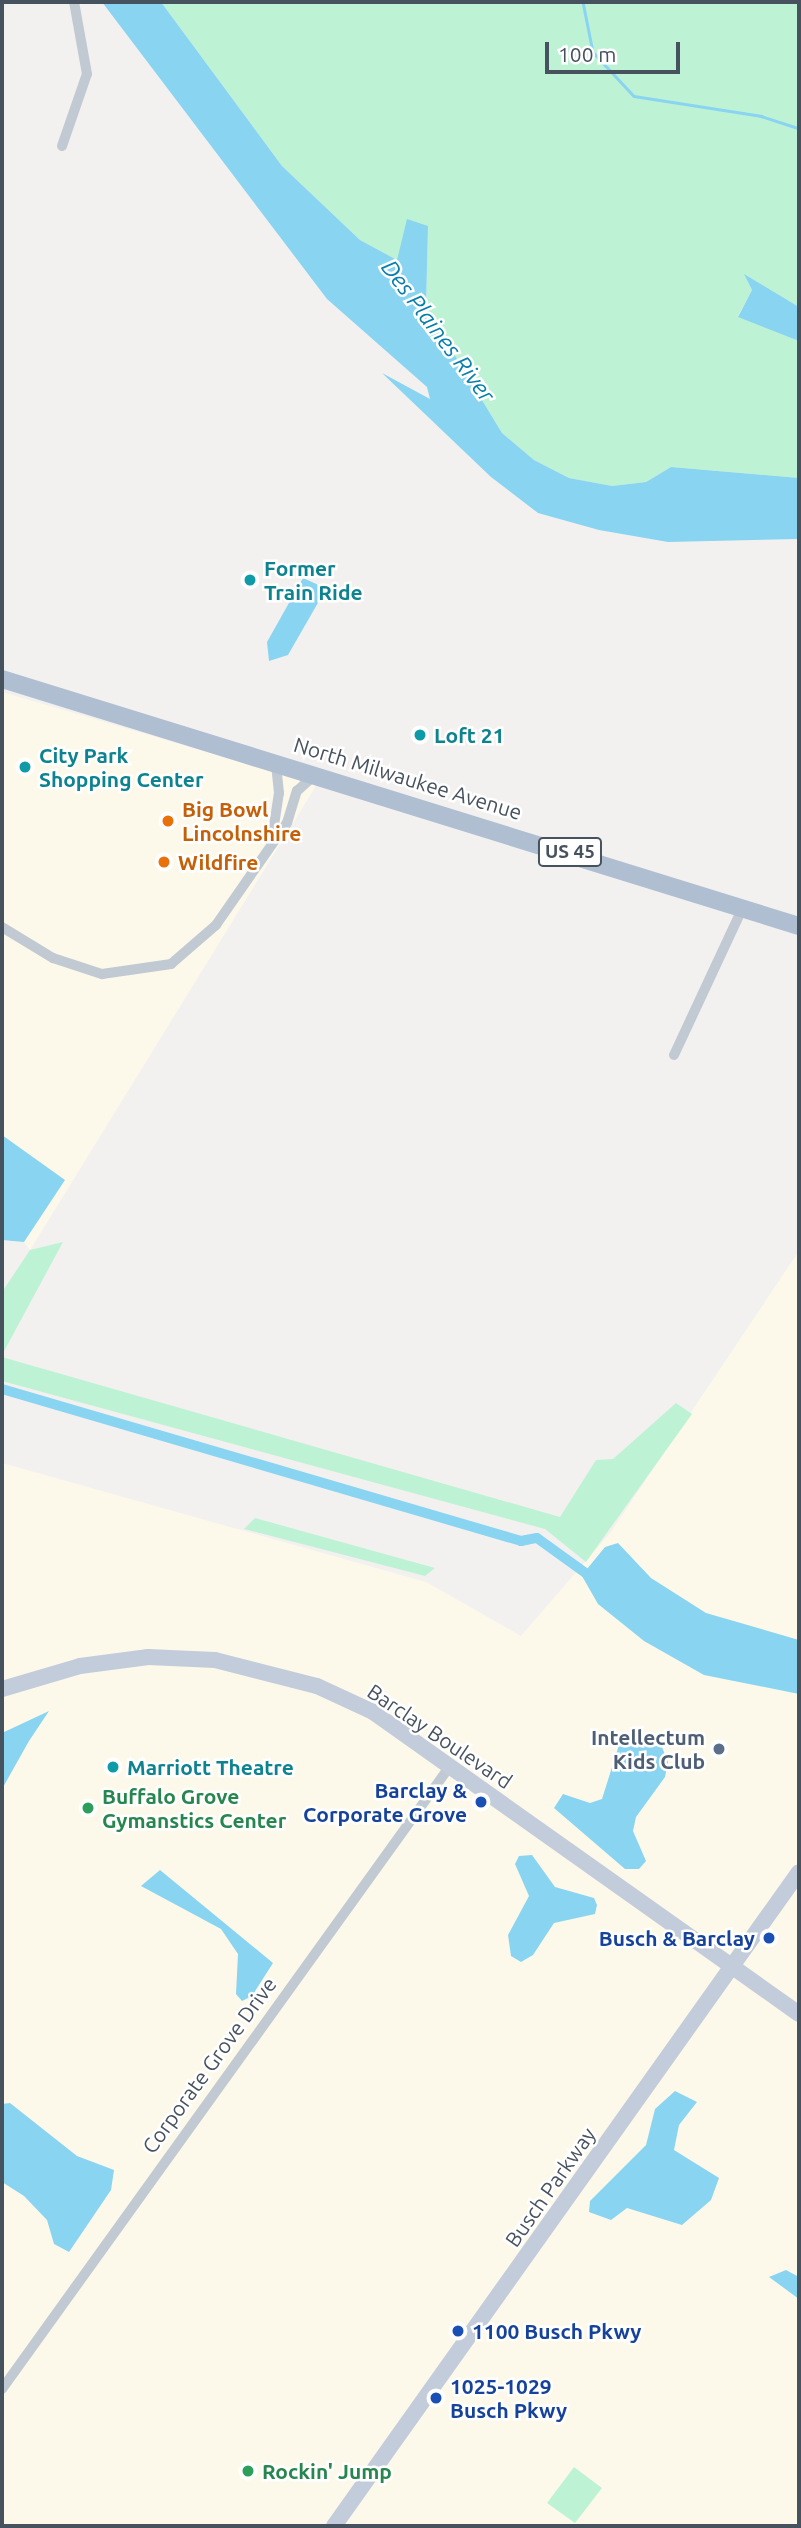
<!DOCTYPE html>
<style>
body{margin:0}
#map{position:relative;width:801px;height:2528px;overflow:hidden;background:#f3f1f0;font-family:Ubuntu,sans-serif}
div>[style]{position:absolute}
.commercial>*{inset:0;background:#fdf9ea}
.green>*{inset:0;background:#bef2d5}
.water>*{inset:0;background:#89d4f0}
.stream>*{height:2.5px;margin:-1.25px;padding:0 1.25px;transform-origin:1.25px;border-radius:1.25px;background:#89d4f0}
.canal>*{height:10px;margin:-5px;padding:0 5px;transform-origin:5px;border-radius:5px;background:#89d4f0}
.street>*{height:10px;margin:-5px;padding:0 5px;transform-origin:5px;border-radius:5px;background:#c1cad3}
.secondary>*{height:16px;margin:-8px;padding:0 8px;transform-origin:8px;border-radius:8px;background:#c3ccda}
.primary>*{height:18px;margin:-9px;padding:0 9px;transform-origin:9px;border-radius:9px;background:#afbed0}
.dots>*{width:19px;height:19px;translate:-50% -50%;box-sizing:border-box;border:4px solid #fff;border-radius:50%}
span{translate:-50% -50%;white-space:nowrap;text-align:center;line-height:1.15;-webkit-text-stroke:5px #fff;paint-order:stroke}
.shield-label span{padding:2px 5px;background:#fff;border:2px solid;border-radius:5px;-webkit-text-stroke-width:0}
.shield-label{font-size:19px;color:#47525f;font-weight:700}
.culture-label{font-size:21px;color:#0d838f;font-weight:700}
.left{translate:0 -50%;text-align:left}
.street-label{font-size:21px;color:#47525f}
.food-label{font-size:21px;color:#c56008;font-weight:700}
.service-label{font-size:21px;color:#4e5e75;font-weight:700}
.right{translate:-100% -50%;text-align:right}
.transit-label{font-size:21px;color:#164399;font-weight:700}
.leisure-label{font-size:21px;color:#27864d;font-weight:700}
.water-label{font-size:23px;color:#077eab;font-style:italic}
.frame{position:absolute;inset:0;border:4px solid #47525f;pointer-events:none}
.scale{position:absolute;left:545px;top:42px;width:135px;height:32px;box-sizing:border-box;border:4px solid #47525f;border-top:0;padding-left:9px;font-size:21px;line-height:24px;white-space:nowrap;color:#47525f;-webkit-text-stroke:5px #fff;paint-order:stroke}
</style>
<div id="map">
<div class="commercial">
<i style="clip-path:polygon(2px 692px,317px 784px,30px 1250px,24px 1242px,2px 1240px)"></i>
<i style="clip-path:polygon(799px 1251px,799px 2526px,2px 2526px,2px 1463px,426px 1582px,521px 1636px,611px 1532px)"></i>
</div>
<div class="green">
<i style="clip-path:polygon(161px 2px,799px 2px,799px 307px,745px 275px,752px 290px,738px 316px,799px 341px,799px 478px,671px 467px,646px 482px,612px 486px,569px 478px,534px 460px,502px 433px,426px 308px,428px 226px,397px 260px,360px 240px,282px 166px)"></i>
<i style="clip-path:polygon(63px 1242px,2px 1355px,2px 1292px,30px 1250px)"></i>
<i style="clip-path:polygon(2px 1357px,560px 1517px,596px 1460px,613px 1459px,676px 1403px,692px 1414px,586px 1562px,545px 1529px,2px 1381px)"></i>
<i style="clip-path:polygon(255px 1518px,435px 1568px,425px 1576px,244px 1529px)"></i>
<i style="clip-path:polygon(574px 2467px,602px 2488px,575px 2523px,547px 2503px)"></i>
</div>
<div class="water">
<i style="clip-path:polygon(102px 2px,161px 2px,282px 166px,360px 240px,397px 260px,407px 219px,428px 226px,426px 308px,502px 433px,534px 460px,569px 478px,612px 486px,646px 482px,671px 467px,799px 478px,799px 539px,668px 542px,599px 530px,538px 513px,491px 477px,382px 373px,430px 399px,427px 387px,327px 299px)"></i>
<i style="clip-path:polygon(744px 274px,799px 307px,799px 341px,738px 317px,752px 290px)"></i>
<i style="clip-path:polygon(303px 578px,323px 587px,319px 601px,288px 655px,269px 661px,267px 642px)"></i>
<i style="clip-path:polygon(2px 1135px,65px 1180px,24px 1242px,2px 1240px)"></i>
<i style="clip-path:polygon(618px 1543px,651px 1578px,706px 1613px,799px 1640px,799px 1694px,704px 1675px,644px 1641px,598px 1604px,578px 1569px,587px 1569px,605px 1547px)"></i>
<i style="clip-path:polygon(49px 1711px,29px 1741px,2px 1789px,2px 1733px)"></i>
<i style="clip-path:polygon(645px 1737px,662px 1747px,668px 1762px,665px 1777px,636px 1817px,633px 1831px,646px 1861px,639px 1869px,625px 1869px,554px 1808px,563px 1794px,590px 1803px,602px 1799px,619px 1745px)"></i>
<i style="clip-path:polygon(532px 1855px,555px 1887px,594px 1898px,597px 1905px,595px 1914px,554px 1923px,533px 1955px,521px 1962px,511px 1956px,508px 1935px,529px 1896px,515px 1864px,519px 1856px)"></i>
<i style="clip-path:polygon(160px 1870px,273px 1963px,252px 1996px,242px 2001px,236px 1994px,238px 1954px,221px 1929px,141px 1886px)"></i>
<i style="clip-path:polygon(675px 2091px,697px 2102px,679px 2125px,674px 2150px,719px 2178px,711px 2200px,682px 2225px,627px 2208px,611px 2220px,589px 2212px,590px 2201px,646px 2145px,655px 2109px)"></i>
<i style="clip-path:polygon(10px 2103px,77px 2156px,114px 2170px,111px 2190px,69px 2252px,54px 2244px,47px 2220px,24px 2196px,2px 2182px,2px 2104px)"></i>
<i style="clip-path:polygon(786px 2270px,799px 2277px,799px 2299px,769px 2277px)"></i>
</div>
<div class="stream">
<i style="left:583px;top:2px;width:51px;rotate:78.7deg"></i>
<i style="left:593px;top:52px;width:60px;rotate:47deg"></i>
<i style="left:634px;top:96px;width:129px;rotate:8.9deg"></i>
<i style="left:761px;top:116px;width:40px;rotate:18deg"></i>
</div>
<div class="canal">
<i style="left:2px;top:1389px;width:541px;rotate:16.32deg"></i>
<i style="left:521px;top:1541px;width:16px;rotate:-11deg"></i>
<i style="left:537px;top:1538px;width:62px;rotate:35.8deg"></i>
</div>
<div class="street">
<i style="left:62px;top:146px;width:76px;rotate:-70.9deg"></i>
<i style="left:87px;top:74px;width:73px;rotate:-100.2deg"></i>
<i style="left:271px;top:845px;width:53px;rotate:-81.3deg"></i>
<i style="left:279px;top:793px;width:31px;rotate:-96deg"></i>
<i style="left:2px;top:927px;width:60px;rotate:31.3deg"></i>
<i style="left:53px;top:958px;width:52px;rotate:18.1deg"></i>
<i style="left:102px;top:974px;width:70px;rotate:-8.2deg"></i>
<i style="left:171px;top:964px;width:60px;rotate:-40.9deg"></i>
<i style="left:216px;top:925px;width:124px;rotate:-55.2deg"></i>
<i style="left:287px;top:823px;width:34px;rotate:-73deg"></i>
<i style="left:297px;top:791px;width:27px;rotate:-42deg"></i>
<i style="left:674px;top:1055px;width:163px;rotate:-65deg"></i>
<i style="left:2px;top:2389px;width:767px;rotate:-54.28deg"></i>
</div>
<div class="secondary">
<i style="left:2px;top:1689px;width:81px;rotate:-16.4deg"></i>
<i style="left:80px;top:1666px;width:69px;rotate:-7.5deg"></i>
<i style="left:148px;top:1657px;width:67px;rotate:2.6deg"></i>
<i style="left:215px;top:1660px;width:105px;rotate:14.3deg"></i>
<i style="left:317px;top:1686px;width:62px;rotate:24.9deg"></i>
<i style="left:373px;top:1712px;width:522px;rotate:35.33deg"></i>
<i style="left:334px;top:2526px;width:802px;rotate:-54.59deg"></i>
</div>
<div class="primary">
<i style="left:2px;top:679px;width:834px;rotate:17.22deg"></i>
</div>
<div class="dots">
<i style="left:250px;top:580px;background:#0f9aa8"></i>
<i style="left:420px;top:735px;background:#0f9aa8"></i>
<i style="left:25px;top:767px;background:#0f9aa8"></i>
<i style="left:168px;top:821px;background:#e8710a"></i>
<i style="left:164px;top:862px;background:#e8710a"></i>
<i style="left:719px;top:1749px;background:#5c6f8a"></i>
<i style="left:113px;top:1767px;background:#0f9aa8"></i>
<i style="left:481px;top:1802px;background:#1a4fb4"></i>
<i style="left:88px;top:1808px;background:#2e9e5b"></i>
<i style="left:769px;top:1938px;background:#1a4fb4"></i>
<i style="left:458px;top:2331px;background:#1a4fb4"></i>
<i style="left:436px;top:2398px;background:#1a4fb4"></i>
<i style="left:248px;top:2471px;background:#2e9e5b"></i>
</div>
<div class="shield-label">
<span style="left:570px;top:852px">US 45</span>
</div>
<div class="culture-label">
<span class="left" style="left:264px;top:580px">Former<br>Train Ride</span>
<span class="left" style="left:434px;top:735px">Loft 21</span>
<span class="left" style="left:39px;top:767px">City Park<br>Shopping Center</span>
<span class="left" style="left:127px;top:1767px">Marriott Theatre</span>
</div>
<div class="street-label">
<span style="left:408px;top:778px;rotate:17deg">North Milwaukee Avenue</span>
<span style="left:440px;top:1736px;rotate:34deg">Barclay Boulevard</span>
<span style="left:209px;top:2065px;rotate:-54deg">Corporate Grove Drive</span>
<span style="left:550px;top:2187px;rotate:-55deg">Busch Parkway</span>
</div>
<div class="food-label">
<span class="left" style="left:182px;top:821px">Big Bowl<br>Lincolnshire</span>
<span class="left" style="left:178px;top:862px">Wildfire</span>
</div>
<div class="service-label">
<span class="right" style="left:705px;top:1749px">Intellectum<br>Kids Club</span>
</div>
<div class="transit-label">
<span class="right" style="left:467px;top:1802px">Barclay &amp;<br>Corporate Grove</span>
<span class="right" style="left:755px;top:1938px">Busch &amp; Barclay</span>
<span class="left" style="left:472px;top:2331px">1100 Busch Pkwy</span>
<span class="left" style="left:450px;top:2398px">1025-1029<br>Busch Pkwy</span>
</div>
<div class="leisure-label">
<span class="left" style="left:102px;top:1808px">Buffalo Grove<br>Gymanstics Center</span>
<span class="left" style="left:262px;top:2471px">Rockin' Jump</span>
</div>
<div class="water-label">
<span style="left:438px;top:331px;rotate:53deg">Des Plaines River</span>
</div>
<div class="frame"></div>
<div class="scale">100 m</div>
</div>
